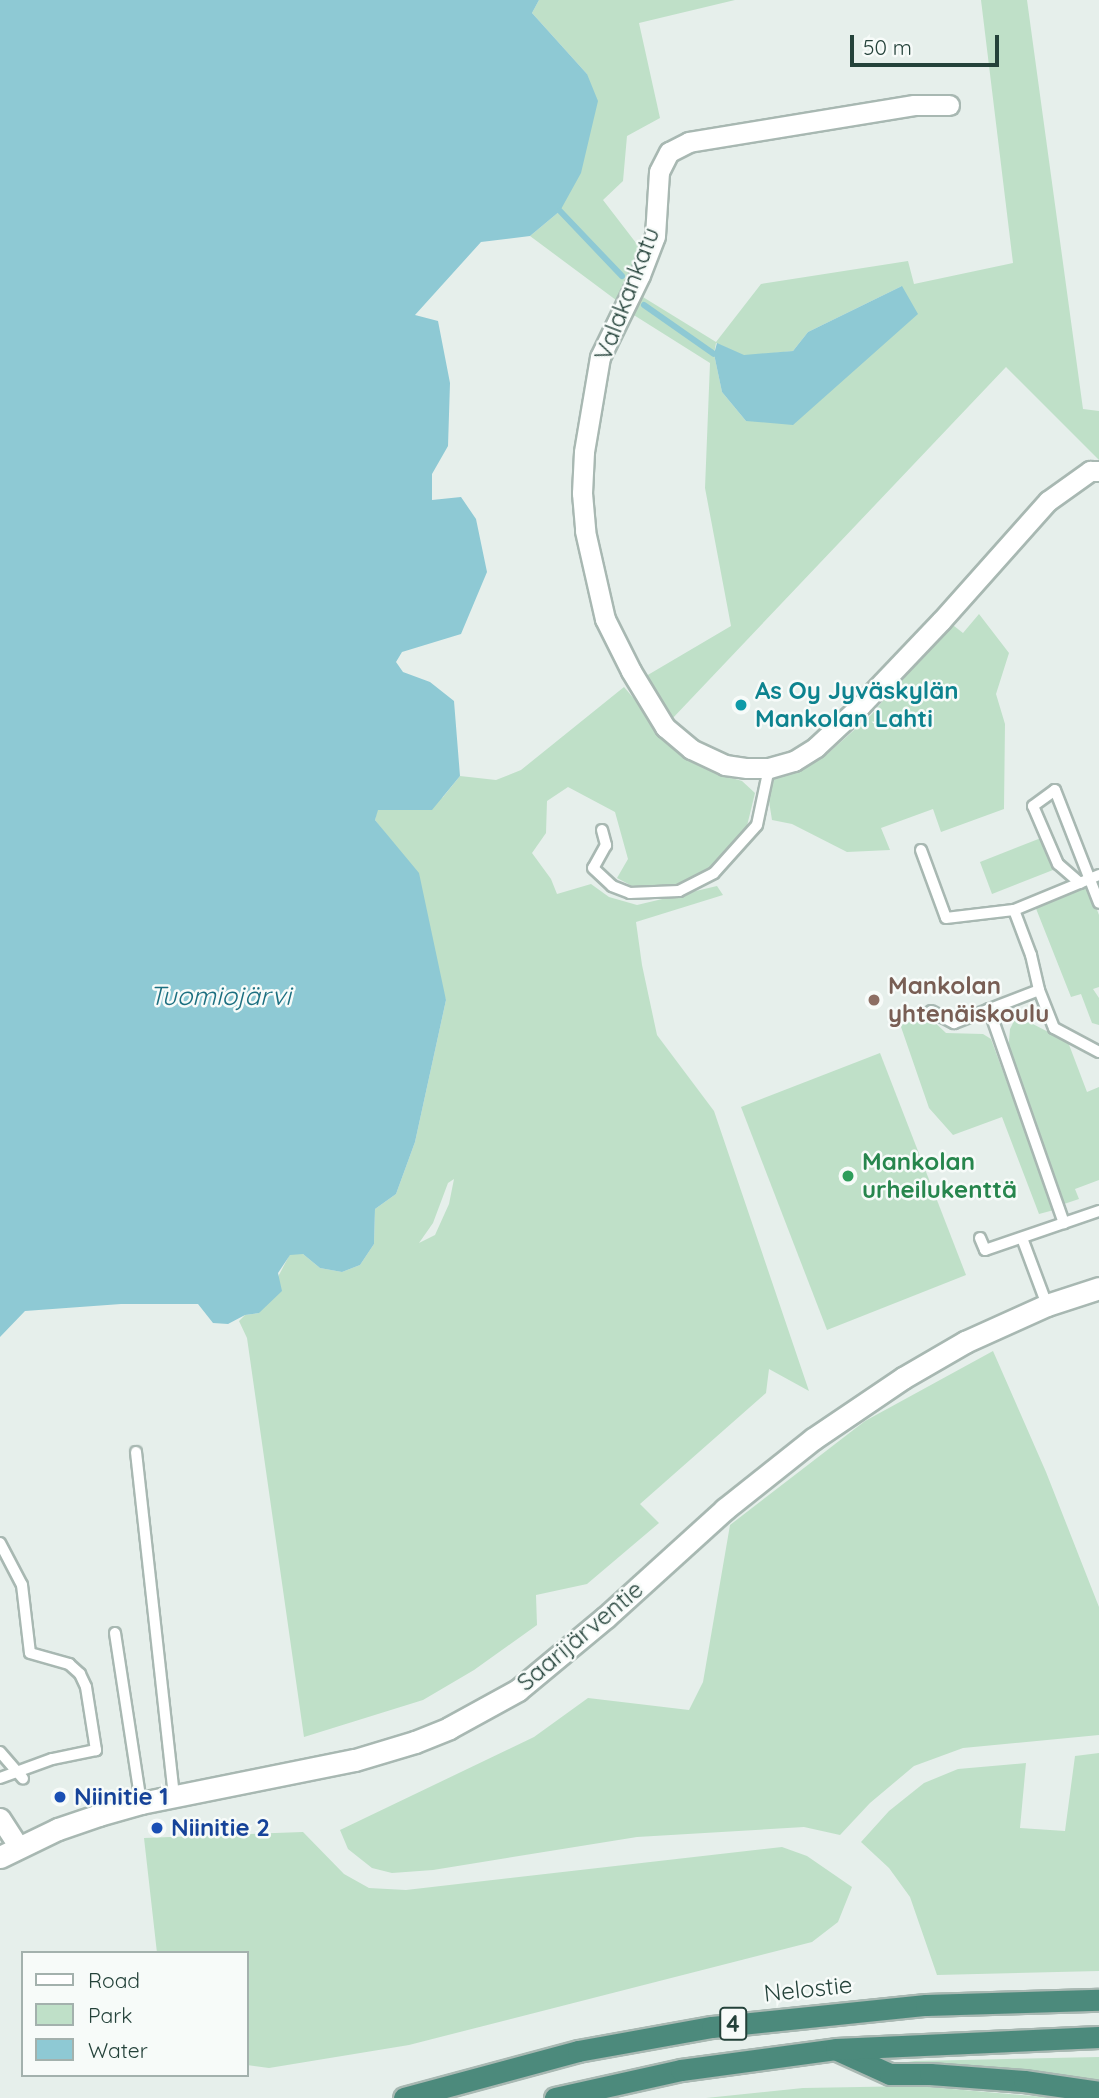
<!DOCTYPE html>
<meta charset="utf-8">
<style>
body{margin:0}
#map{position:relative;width:1099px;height:2098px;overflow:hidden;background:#e6efeb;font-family:Quicksand,sans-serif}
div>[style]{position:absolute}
.green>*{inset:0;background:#bfe0c8}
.water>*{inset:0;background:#8ec9d4}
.stream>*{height:6px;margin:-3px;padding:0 3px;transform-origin:3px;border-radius:3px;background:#8ec9d4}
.roads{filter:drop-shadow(2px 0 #a8b8b2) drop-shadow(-2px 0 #a8b8b2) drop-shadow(0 2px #a8b8b2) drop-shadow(0 -2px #a8b8b2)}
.service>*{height:10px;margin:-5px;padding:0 5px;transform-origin:5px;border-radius:5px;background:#fff}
.minor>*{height:19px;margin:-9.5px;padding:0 9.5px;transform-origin:9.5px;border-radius:9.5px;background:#fff}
.secondary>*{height:21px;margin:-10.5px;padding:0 10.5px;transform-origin:10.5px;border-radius:10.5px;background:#fff}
.trunk>*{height:21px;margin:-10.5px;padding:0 10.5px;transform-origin:10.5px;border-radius:10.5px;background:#4c8a7c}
.dots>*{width:19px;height:19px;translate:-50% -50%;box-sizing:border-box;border:4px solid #f7fbf9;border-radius:50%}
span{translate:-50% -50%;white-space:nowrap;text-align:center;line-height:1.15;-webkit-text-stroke:5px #f7fbf9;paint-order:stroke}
.shield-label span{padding:2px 5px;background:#f7fbf9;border:2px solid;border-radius:5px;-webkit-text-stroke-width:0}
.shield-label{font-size:23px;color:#24423a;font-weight:700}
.street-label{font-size:24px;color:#24423a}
.culture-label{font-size:24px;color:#0d838f;font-weight:700}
.left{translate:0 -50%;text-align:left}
.education-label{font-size:24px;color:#785e54;font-weight:700}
.leisure-label{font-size:24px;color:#27864d;font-weight:700}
.transit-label{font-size:24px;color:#164399;font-weight:700}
.water-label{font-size:26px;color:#1c6f80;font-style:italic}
.legend{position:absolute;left:21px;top:1951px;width:228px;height:126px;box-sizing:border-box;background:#f7fbf9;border:2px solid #a3b1ad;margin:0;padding:9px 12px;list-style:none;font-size:21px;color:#24423a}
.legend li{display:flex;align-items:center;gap:14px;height:35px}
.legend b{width:35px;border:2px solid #a3b1ad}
.scale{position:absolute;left:850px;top:35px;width:149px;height:32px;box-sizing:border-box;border:4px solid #24423a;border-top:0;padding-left:9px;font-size:21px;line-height:24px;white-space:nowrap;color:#24423a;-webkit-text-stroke:5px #f7fbf9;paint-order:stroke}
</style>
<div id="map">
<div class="green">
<i style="clip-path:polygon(539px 0,735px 0,639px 23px,660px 118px,627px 136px,623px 181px,603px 200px,643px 252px,620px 303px,530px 236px,560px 211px,587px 74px,532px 13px)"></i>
<i style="clip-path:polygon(evenodd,981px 0,1027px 0,1083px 409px,1099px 411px,1099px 460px,1006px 367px,671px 720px,641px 679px,731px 626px,705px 488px,710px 363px,629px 312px,638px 294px,716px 342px,761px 284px,908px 261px,914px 284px,1013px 263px,981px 0,902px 286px,746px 421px,722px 392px,714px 354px,716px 343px,744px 356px,793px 351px,808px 332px,902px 286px)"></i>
<i style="clip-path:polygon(979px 614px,1009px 653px,996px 694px,1005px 724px,1004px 809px,941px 832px,933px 809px,881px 828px,890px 850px,847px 852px,792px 824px,772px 820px,768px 795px,775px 778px,799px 771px,824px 757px,872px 714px,949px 622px,963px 633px)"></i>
<i style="clip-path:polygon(evenodd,624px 687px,684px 757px,719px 774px,742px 781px,755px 793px,746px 830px,710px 867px,680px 885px,657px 890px,632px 886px,617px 878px,628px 859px,615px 812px,568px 787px,547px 801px,546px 833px,532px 853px,551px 879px,557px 894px,591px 884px,609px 897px,637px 905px,717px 886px,723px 895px,636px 922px,642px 965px,657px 1035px,714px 1111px,809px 1391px,769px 1369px,766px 1393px,640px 1504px,659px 1523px,587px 1584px,536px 1595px,537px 1625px,474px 1670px,423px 1700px,304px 1737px,247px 1338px,239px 1321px,245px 1315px,259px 1313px,290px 1254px,303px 1254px,320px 1268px,342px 1272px,360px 1265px,374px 1244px,375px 1209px,396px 1194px,415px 1142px,446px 1000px,386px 834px,375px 820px,377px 810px,417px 810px,443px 797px,460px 776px,496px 780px,521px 770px,624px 687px,454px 1179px,449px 1204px,435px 1235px,419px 1243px,433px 1223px,448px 1183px,454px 1179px)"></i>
<i style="clip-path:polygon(1041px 838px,1053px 870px,992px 894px,980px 862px)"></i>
<i style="clip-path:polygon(1088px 886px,1099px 915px,1099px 987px,1093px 989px,1099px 998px,1099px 1025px,1092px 1023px,1081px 994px,1071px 997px,1035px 906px)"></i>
<i style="clip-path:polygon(929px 1017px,946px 1033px,983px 1034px,991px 1039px,1054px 1210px,1039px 1214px,1002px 1117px,953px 1135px,929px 1108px,900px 1024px)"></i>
<i style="clip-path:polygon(1021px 1018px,1068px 1042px,1087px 1092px,1099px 1087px,1099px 1180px,1075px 1189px,1079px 1199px,1064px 1204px,1008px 1052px,1010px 1029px,1015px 1019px)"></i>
<i style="clip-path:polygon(880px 1053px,966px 1275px,827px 1330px,741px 1107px)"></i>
<i style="clip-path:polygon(993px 1351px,1046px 1472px,1099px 1607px,1099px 1735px,963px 1748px,914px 1766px,870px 1803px,840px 1835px,804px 1827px,637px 1837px,433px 1870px,392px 1873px,372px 1868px,348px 1849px,340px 1830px,534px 1737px,588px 1698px,689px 1710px,703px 1682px,730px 1525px,865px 1421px)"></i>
<i style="clip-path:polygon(1099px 1753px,1099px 1971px,937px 1975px,910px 1897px,889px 1868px,861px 1842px,889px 1811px,924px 1783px,958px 1769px,1026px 1763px,1020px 1828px,1065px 1831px,1075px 1756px)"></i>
<i style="clip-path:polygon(303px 1832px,344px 1874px,369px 1888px,406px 1890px,782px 1847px,807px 1856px,852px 1887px,838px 1922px,812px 1942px,409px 2045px,269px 2068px,247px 2065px,247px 1953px,157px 1953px,144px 1838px)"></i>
<i style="clip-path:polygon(1099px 2057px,1099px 2083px,885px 2065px,915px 2061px)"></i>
<i style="clip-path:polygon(917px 2086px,1055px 2098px,706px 2098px,803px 2088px)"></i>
</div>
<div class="water">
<i style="clip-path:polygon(0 0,539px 0,532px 13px,587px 74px,598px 101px,581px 173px,560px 211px,530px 236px,481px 242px,415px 315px,438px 321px,450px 383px,448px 446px,432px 474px,432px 500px,461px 497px,476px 519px,487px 572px,461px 634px,402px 652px,396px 662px,403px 672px,430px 682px,454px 701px,460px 776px,432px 810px,378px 810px,375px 820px,419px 873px,446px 1000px,415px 1142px,396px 1194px,375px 1209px,374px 1244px,360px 1265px,342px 1272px,320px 1268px,303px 1254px,290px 1255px,278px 1273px,282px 1291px,259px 1313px,245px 1315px,228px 1324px,213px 1323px,198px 1304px,121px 1304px,25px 1311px,0 1337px)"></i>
<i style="clip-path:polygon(902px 286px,918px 314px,793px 425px,746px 421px,722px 392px,714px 354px,717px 343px,744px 355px,793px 351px,808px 332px)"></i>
</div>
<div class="stream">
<i style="left:560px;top:211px;width:90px;rotate:46.4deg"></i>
<i style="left:644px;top:305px;width:85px;rotate:35deg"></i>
</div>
<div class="roads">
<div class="service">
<i style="left:602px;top:830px;width:16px;rotate:75deg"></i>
<i style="left:606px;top:845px;width:26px;rotate:119deg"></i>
<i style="left:593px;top:868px;width:26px;rotate:43deg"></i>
<i style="left:612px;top:886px;width:19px;rotate:21deg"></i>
<i style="left:630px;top:893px;width:49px;rotate:-2.3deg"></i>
<i style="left:679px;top:891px;width:39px;rotate:-27deg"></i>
<i style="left:714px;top:873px;width:64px;rotate:-48.1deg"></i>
<i style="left:757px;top:825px;width:58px;rotate:-78.1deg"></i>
<i style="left:921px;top:850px;width:72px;rotate:69.8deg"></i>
<i style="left:946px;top:918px;width:68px;rotate:-6.7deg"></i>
<i style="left:1099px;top:875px;width:92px;rotate:157.6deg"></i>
<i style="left:1014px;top:910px;width:48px;rotate:69.3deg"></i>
<i style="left:1031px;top:955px;width:36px;rotate:77deg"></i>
<i style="left:1039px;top:990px;width:41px;rotate:68.5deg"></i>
<i style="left:1054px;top:1028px;width:51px;rotate:28.1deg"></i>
<i style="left:1080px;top:883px;width:29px;rotate:-139deg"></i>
<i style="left:1058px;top:864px;width:63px;rotate:-113.3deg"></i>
<i style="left:1033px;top:806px;width:27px;rotate:-36deg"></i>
<i style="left:1055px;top:790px;width:121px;rotate:68.7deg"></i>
<i style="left:989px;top:1009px;width:227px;rotate:70.7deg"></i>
<i style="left:931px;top:1011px;width:26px;rotate:28deg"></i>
<i style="left:954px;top:1023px;width:91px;rotate:-21.2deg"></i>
<i style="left:980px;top:1238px;width:13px;rotate:67deg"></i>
<i style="left:985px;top:1250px;width:120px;rotate:-18.9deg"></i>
<i style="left:1022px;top:1238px;width:72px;rotate:69.5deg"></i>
<i style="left:136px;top:1452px;width:346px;rotate:83.7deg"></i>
<i style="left:0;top:1543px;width:47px;rotate:62.4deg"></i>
<i style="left:22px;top:1585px;width:68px;rotate:83.3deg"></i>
<i style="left:30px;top:1653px;width:41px;rotate:15.8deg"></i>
<i style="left:69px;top:1664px;width:15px;rotate:42deg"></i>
<i style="left:80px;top:1674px;width:14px;rotate:65deg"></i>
<i style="left:86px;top:1687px;width:64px;rotate:81deg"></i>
<i style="left:96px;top:1750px;width:45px;rotate:168.4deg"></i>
<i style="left:52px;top:1759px;width:55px;rotate:159.9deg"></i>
<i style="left:115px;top:1633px;width:172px;rotate:81.3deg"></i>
<i style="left:0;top:1752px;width:35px;rotate:49deg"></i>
</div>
<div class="minor">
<i style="left:949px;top:105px;width:35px;rotate:180deg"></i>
<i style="left:914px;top:105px;width:228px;rotate:170.7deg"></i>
<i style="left:689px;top:142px;width:22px;rotate:153deg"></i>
<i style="left:669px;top:152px;width:22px;rotate:117deg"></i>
<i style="left:659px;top:172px;width:64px;rotate:93.6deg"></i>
<i style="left:655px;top:236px;width:42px;rotate:111deg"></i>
<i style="left:640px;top:275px;width:91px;rotate:116deg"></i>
<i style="left:600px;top:357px;width:96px;rotate:99.6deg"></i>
<i style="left:584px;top:452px;width:41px;rotate:92.8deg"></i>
<i style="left:582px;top:493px;width:38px;rotate:85deg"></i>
<i style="left:585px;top:531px;width:90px;rotate:77.2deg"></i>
<i style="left:605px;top:619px;width:58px;rotate:63.4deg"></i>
<i style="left:631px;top:671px;width:66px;rotate:58.7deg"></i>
<i style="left:665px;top:727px;width:34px;rotate:40deg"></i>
<i style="left:691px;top:749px;width:38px;rotate:25deg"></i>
<i style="left:725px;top:765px;width:22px;rotate:8deg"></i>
<i style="left:747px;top:768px;width:22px"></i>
<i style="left:769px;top:768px;width:26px;rotate:-16deg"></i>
<i style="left:794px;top:761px;width:26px;rotate:-32deg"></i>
<i style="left:816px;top:747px;width:60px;rotate:-43deg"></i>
<i style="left:860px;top:706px;width:117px;rotate:-46.4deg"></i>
<i style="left:941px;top:621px;width:161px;rotate:-48.3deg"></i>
<i style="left:1048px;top:501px;width:52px;rotate:-35.5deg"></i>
<i style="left:1090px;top:471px;width:9px"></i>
<i style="left:0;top:1818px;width:35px;rotate:57deg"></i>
</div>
<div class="secondary">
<i style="left:0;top:1857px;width:64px;rotate:-25.8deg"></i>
<i style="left:58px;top:1829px;width:43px;rotate:-18.9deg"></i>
<i style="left:99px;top:1815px;width:44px;rotate:-15.9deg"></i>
<i style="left:141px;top:1803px;width:218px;rotate:-11.4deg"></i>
<i style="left:355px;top:1760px;width:63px;rotate:-16.7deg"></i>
<i style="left:415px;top:1742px;width:37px;rotate:-22deg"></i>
<i style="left:449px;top:1728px;width:79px;rotate:-28.8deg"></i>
<i style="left:518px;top:1690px;width:114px;rotate:-39.7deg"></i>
<i style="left:606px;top:1617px;width:161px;rotate:-42.2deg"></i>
<i style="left:725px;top:1509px;width:112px;rotate:-38.5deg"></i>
<i style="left:813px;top:1439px;width:109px;rotate:-34.1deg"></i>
<i style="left:903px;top:1378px;width:72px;rotate:-30.1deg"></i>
<i style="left:965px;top:1342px;width:90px;rotate:-24.3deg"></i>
<i style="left:1047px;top:1305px;width:55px;rotate:-18.1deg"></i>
</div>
<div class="trunk">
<i style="left:837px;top:2050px;width:58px;rotate:24.4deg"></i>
<i style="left:890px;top:2074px;width:40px"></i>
<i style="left:930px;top:2074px;width:94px;rotate:4.3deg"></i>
<i style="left:1024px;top:2081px;width:76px;rotate:8.3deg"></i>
<i style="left:404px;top:2098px;width:180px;rotate:-15.1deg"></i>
<i style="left:578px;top:2051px;width:136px;rotate:-10.2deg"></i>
<i style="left:712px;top:2027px;width:215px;rotate:-5.9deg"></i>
<i style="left:926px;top:2005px;width:173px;rotate:-1.7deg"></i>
<i style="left:555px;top:2098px;width:129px;rotate:-12.5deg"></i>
<i style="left:681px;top:2070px;width:156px;rotate:-7.7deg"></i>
<i style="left:836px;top:2049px;width:263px;rotate:-2.6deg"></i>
</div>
</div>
<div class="dots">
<i style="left:741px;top:705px;background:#0f9aa8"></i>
<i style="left:874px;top:1000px;background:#8d6e63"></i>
<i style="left:848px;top:1176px;background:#2e9e5b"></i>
<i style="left:60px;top:1797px;background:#1a4fb4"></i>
<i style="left:157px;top:1828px;background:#1a4fb4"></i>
</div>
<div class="shield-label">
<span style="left:733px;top:2024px">4</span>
</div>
<div class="street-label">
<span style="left:627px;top:294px;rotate:-69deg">Valakankatu</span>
<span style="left:580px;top:1636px;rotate:-40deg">Saarijärventie</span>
<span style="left:808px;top:1989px;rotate:-6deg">Nelostie</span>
</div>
<div class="culture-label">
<span class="left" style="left:755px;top:705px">As Oy Jyväskylän<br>Mankolan Lahti</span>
</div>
<div class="education-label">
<span class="left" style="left:888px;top:1000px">Mankolan<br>yhtenäiskoulu</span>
</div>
<div class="leisure-label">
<span class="left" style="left:862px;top:1176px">Mankolan<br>urheilukenttä</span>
</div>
<div class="transit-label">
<span class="left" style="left:74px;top:1797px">Niinitie 1</span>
<span class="left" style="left:171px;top:1828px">Niinitie 2</span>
</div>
<div class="water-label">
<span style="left:220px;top:996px">Tuomiojärvi</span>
</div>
<ul class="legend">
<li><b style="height:9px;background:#fff"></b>Road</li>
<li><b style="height:19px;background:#bfe0c8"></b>Park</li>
<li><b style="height:19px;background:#8ec9d4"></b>Water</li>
</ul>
<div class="scale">50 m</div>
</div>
